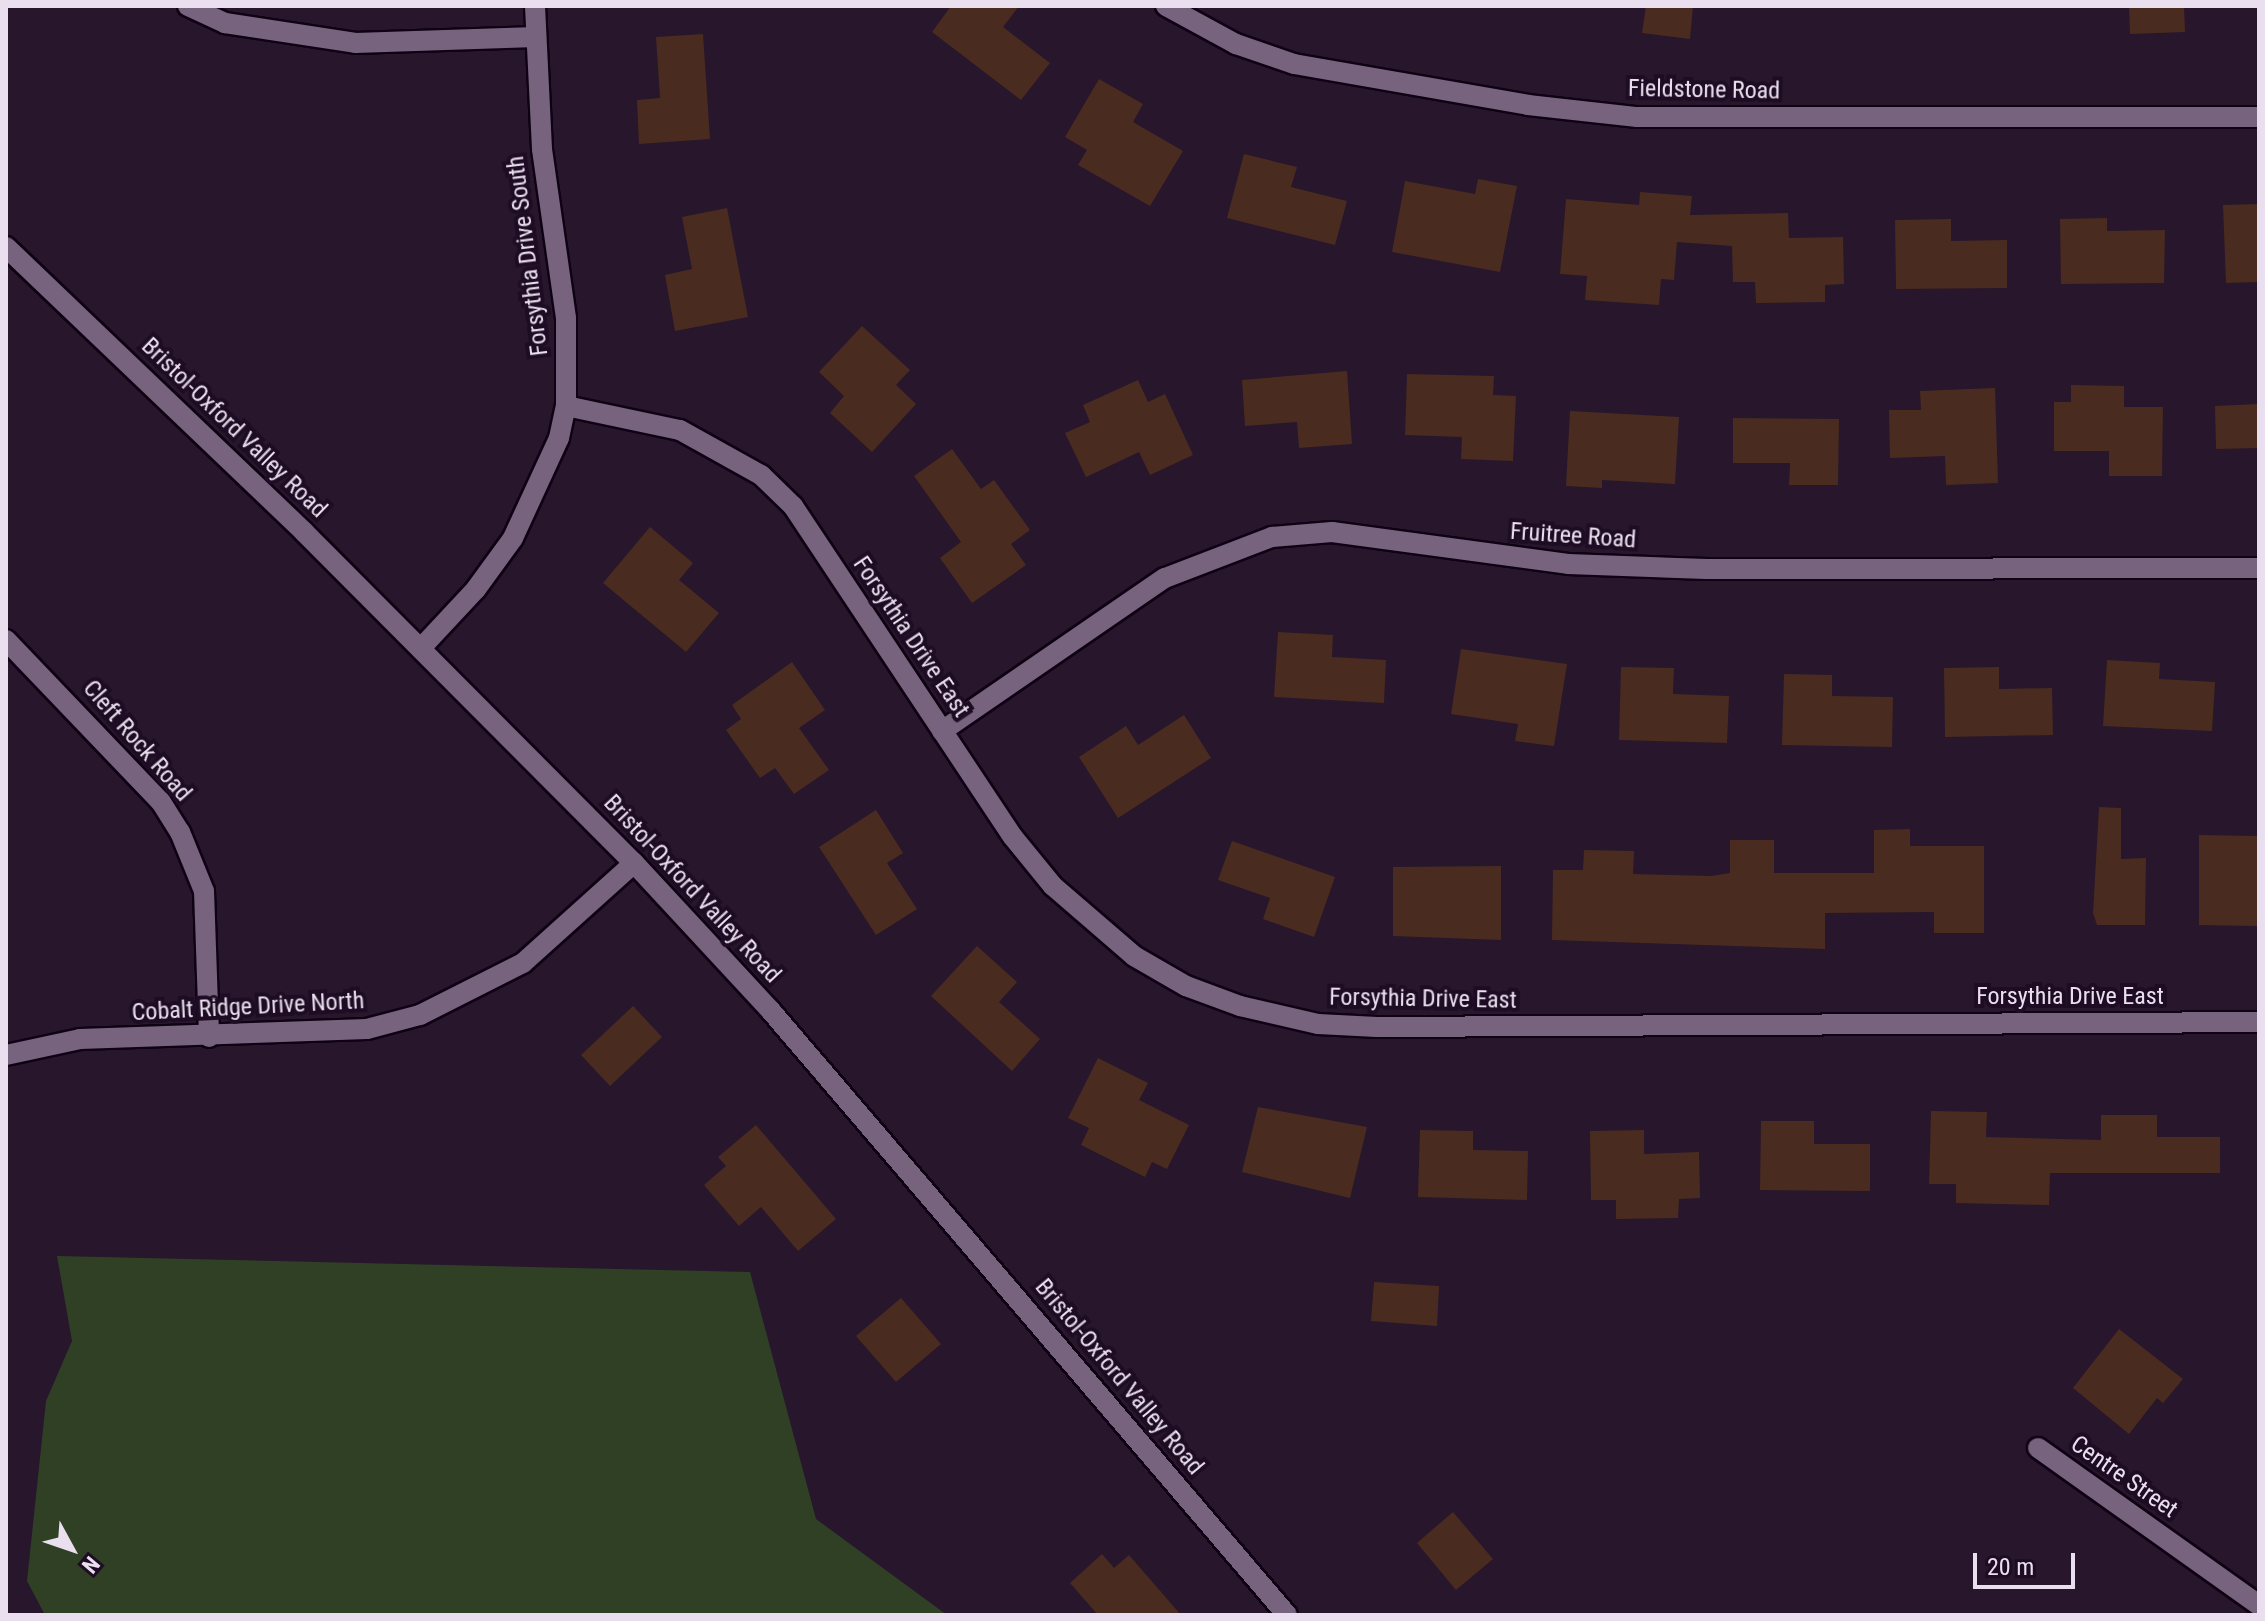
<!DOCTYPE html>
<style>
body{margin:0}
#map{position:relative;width:2265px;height:1621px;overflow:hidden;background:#27162c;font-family:"Roboto Condensed",sans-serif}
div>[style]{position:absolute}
.green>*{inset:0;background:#2f4025}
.building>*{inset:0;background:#492c1f}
.roads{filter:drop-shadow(2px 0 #0f0214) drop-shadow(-2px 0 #0f0214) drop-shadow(0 2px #0f0214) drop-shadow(0 -2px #0f0214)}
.minor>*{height:20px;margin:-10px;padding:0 10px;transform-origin:10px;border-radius:10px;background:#77637e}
.secondary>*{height:20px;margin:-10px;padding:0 10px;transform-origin:10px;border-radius:10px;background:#77637e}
span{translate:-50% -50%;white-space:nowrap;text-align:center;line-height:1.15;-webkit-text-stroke:8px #1d0c23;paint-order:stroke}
.street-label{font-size:24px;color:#eadfee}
.frame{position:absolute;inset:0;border:8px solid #eadfee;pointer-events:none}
.north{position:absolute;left:32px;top:1509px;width:80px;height:80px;-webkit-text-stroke:6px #1d0c23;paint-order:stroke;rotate:130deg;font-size:22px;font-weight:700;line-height:32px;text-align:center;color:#eadfee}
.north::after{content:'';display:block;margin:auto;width:28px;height:36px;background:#eadfee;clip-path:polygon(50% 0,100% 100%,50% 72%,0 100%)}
.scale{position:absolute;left:1973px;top:1553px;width:102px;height:36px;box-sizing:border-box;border:4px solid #eadfee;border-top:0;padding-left:10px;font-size:24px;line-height:28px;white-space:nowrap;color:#eadfee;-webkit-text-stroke:6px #1d0c23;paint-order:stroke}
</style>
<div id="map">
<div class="green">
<i style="clip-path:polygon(57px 1256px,750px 1272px,816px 1519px,947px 1615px,45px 1615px,27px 1581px,46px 1401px,72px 1341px)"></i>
</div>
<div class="building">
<i style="clip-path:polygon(951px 6px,1019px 6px,1003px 27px,1050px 63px,1021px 100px,932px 32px)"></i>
<i style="clip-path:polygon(1646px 6px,1693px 6px,1690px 39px,1642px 33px)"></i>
<i style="clip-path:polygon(2129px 6px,2184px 6px,2185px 32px,2130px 34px)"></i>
<i style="clip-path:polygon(703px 34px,710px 139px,639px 144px,637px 100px,660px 98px,656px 37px)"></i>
<i style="clip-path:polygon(1099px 79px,1143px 104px,1133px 122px,1183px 151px,1150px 206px,1078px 165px,1087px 150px,1065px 137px)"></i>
<i style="clip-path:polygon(1244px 154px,1297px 167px,1291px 187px,1347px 201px,1335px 245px,1227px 218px)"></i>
<i style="clip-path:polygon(1478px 179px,1517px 186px,1500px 272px,1392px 252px,1405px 181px,1475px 194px)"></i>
<i style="clip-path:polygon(1640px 192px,1692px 196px,1690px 215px,1788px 213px,1789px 238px,1843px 237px,1844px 284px,1825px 285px,1825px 302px,1756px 303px,1755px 282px,1733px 282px,1732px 246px,1677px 242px,1674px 280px,1661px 279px,1659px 305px,1585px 300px,1587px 276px,1560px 274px,1566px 199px,1639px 205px)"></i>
<i style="clip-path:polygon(2259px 204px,2259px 282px,2226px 283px,2223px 205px)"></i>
<i style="clip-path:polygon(727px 208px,748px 317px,675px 331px,665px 275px,692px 269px,682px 217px)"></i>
<i style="clip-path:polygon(2107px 218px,2107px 231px,2165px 230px,2164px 283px,2061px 284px,2060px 219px)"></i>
<i style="clip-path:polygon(1951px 219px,1951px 241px,2007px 240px,2007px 288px,1896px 289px,1895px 220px)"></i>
<i style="clip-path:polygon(862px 326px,910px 370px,896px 385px,916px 404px,872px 452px,830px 413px,844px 396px,819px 372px)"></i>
<i style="clip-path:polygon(1347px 371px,1352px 444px,1299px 448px,1297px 422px,1245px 426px,1242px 380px)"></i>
<i style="clip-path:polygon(1407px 374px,1494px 376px,1493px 395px,1516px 396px,1513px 461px,1461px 459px,1462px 437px,1405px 435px)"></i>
<i style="clip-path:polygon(1138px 380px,1148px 402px,1165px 394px,1193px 455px,1150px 475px,1139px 452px,1086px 477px,1065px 433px,1090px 422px,1083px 405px)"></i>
<i style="clip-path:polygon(2071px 385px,2124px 386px,2124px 407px,2163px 407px,2162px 476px,2109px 476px,2109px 451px,2054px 451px,2054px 402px,2071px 402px)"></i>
<i style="clip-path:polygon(1995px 388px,1998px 483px,1946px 485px,1945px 456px,1890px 458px,1889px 410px,1921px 410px,1920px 391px)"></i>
<i style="clip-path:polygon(2259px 404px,2259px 448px,2216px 449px,2215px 406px)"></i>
<i style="clip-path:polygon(1570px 411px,1679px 417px,1675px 484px,1602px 480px,1602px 488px,1566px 486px)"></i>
<i style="clip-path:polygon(1733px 418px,1839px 419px,1838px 485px,1789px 485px,1790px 463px,1733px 463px)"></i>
<i style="clip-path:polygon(952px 449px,981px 489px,994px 480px,1030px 530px,1011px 544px,1026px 565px,972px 603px,940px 558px,961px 542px,914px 476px)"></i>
<i style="clip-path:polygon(650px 527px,693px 563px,679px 580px,719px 613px,686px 652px,603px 583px)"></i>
<i style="clip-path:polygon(1278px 632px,1333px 635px,1332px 657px,1386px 660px,1384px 703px,1274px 697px)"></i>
<i style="clip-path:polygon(1461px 649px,1567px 664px,1554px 746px,1515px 741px,1518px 724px,1451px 714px)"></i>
<i style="clip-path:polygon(2107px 660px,2160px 663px,2159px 679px,2215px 682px,2212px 731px,2103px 726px)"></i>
<i style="clip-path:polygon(792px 662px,825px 710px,799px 728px,829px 770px,794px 794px,775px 768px,760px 778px,726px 730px,741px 719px,732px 705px)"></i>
<i style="clip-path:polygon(1621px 667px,1674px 668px,1673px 694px,1729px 696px,1727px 743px,1619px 740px)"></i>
<i style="clip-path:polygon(1999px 667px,1999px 689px,2052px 688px,2053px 735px,1945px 737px,1944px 668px)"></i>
<i style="clip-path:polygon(1784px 674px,1832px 675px,1832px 696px,1893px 697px,1892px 747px,1782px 745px)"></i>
<i style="clip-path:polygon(1184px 715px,1211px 758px,1118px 818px,1079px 757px,1126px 726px,1138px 745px)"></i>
<i style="clip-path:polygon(2099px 807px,2121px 808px,2121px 859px,2146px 858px,2145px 925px,2097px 925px,2093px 913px)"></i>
<i style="clip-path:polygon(876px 810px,903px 853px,887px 863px,917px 909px,876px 935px,819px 847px)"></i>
<i style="clip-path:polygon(1910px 829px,1910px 846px,1984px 846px,1984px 933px,1934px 933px,1934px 912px,1825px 913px,1825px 949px,1552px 940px,1553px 870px,1583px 870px,1584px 850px,1634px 851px,1633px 874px,1711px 876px,1730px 873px,1730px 840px,1774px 840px,1774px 873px,1874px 873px,1874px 830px)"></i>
<i style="clip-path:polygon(2199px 835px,2259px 836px,2259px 926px,2199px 925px)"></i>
<i style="clip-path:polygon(1232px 841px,1335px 877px,1314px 937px,1263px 919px,1270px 898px,1218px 880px)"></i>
<i style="clip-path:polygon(1501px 866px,1501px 940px,1393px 936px,1393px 867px)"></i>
<i style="clip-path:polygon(977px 946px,1017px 982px,999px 1002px,1040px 1039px,1012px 1071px,931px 996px)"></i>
<i style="clip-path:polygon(633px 1006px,662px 1037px,610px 1086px,581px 1055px)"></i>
<i style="clip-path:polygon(1098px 1058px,1148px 1083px,1139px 1100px,1189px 1125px,1167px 1169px,1152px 1162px,1145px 1177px,1081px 1145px,1089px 1128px,1068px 1118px)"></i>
<i style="clip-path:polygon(1258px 1107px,1367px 1127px,1350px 1198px,1242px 1172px)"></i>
<i style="clip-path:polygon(1931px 1111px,1987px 1112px,1986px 1137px,2101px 1140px,2101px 1115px,2157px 1115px,2157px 1137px,2220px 1137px,2220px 1173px,2050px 1173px,2049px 1205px,1956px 1203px,1956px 1184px,1929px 1184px)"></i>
<i style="clip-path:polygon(1761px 1121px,1814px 1121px,1814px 1144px,1870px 1144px,1870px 1191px,1760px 1190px)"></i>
<i style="clip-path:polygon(756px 1125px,836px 1219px,798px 1251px,761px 1207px,739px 1226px,704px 1185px,726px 1166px,718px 1157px)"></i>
<i style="clip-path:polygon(1420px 1130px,1473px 1131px,1473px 1150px,1528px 1151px,1527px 1200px,1418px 1197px)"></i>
<i style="clip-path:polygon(1644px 1130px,1644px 1154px,1699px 1152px,1700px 1198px,1679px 1199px,1678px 1218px,1616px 1219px,1616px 1200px,1591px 1200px,1590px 1131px)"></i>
<i style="clip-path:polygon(1374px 1282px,1439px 1286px,1437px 1326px,1371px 1321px)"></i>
<i style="clip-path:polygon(901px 1298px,941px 1344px,896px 1382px,856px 1336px)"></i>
<i style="clip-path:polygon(2119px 1329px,2183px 1379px,2163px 1403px,2157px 1398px,2129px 1434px,2073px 1388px)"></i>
<i style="clip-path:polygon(1453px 1512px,1493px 1559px,1456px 1590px,1417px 1543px)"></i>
<i style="clip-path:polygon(1102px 1554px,1114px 1568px,1129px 1555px,1181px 1615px,1098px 1615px,1070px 1583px)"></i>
</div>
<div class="roads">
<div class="minor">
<i style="left:188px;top:6px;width:41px;rotate:24.7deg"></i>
<i style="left:225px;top:23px;width:132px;rotate:8.7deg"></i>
<i style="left:355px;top:43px;width:181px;rotate:-1.9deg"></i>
<i style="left:1166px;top:6px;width:80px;rotate:28.5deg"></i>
<i style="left:1236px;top:44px;width:61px;rotate:19deg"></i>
<i style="left:1294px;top:64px;width:238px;rotate:9.9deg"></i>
<i style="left:1528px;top:105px;width:110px;rotate:6.3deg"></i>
<i style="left:1637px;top:117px;width:622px"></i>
<i style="left:566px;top:406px;width:116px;rotate:11.9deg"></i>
<i style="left:680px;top:430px;width:93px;rotate:29.1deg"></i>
<i style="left:761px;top:475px;width:45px;rotate:44.1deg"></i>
<i style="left:793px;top:506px;width:397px;rotate:56.4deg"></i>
<i style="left:1013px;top:837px;width:63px;rotate:50.8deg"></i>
<i style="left:1053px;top:886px;width:107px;rotate:40.8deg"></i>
<i style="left:1134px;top:956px;width:60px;rotate:30deg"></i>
<i style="left:1186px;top:986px;width:58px;rotate:20.3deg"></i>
<i style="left:1240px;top:1006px;width:80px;rotate:13deg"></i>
<i style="left:1318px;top:1024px;width:59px;rotate:2.9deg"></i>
<i style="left:1377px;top:1027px;width:882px;rotate:-0.32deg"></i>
<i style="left:6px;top:640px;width:224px;rotate:46.3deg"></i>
<i style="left:161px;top:802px;width:36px;rotate:58deg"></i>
<i style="left:180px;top:832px;width:64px;rotate:67.9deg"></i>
<i style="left:204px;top:891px;width:146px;rotate:88deg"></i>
<i style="left:422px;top:647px;width:79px;rotate:-47deg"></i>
<i style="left:476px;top:589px;width:63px;rotate:-54deg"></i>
<i style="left:513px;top:538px;width:110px;rotate:-65.3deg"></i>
<i style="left:559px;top:438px;width:33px;rotate:-78deg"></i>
<i style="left:566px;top:406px;width:88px;rotate:-90deg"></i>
<i style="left:566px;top:318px;width:171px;rotate:-98.1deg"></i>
<i style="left:542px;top:149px;width:143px;rotate:-92.8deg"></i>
<i style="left:942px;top:731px;width:270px;rotate:-34.5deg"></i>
<i style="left:1165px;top:578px;width:115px;rotate:-21deg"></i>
<i style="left:1272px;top:537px;width:60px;rotate:-4.8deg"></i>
<i style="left:1332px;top:532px;width:238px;rotate:7.7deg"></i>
<i style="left:1568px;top:564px;width:139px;rotate:2.1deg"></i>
<i style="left:1707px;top:569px;width:552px;rotate:-0.1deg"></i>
<i style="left:6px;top:1055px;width:76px;rotate:-12.2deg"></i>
<i style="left:80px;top:1039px;width:287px;rotate:-2deg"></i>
<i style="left:367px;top:1029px;width:55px;rotate:-14.8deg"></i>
<i style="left:420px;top:1015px;width:115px;rotate:-26.8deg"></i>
<i style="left:523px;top:963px;width:149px;rotate:-42deg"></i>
<i style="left:2038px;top:1448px;width:271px;rotate:35.4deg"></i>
</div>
<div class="secondary">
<i style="left:6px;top:247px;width:412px;rotate:43.7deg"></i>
<i style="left:304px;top:532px;width:467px;rotate:45.1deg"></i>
<i style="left:634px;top:863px;width:202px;rotate:47.2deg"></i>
<i style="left:771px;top:1011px;width:794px;rotate:49.49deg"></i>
</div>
</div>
<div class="street-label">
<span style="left:1704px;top:90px;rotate:1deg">Fieldstone Road</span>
<span style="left:528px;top:256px;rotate:-97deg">Forsythia Drive South</span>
<span style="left:234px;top:428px;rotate:44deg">Bristol-Oxford Valley Road</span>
<span style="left:1573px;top:536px;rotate:4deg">Fruitree Road</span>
<span style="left:911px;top:637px;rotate:56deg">Forsythia Drive East</span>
<span style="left:137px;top:741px;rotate:49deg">Cleft Rock Road</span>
<span style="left:692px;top:889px;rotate:47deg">Bristol-Oxford Valley Road</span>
<span style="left:2070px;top:997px">Forsythia Drive East</span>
<span style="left:1423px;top:999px;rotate:1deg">Forsythia Drive East</span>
<span style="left:248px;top:1007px;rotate:-3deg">Cobalt Ridge Drive North</span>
<span style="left:1119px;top:1377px;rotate:50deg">Bristol-Oxford Valley Road</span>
<span style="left:2124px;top:1477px;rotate:35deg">Centre Street</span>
</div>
<div class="frame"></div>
<div class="north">N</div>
<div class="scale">20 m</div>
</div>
